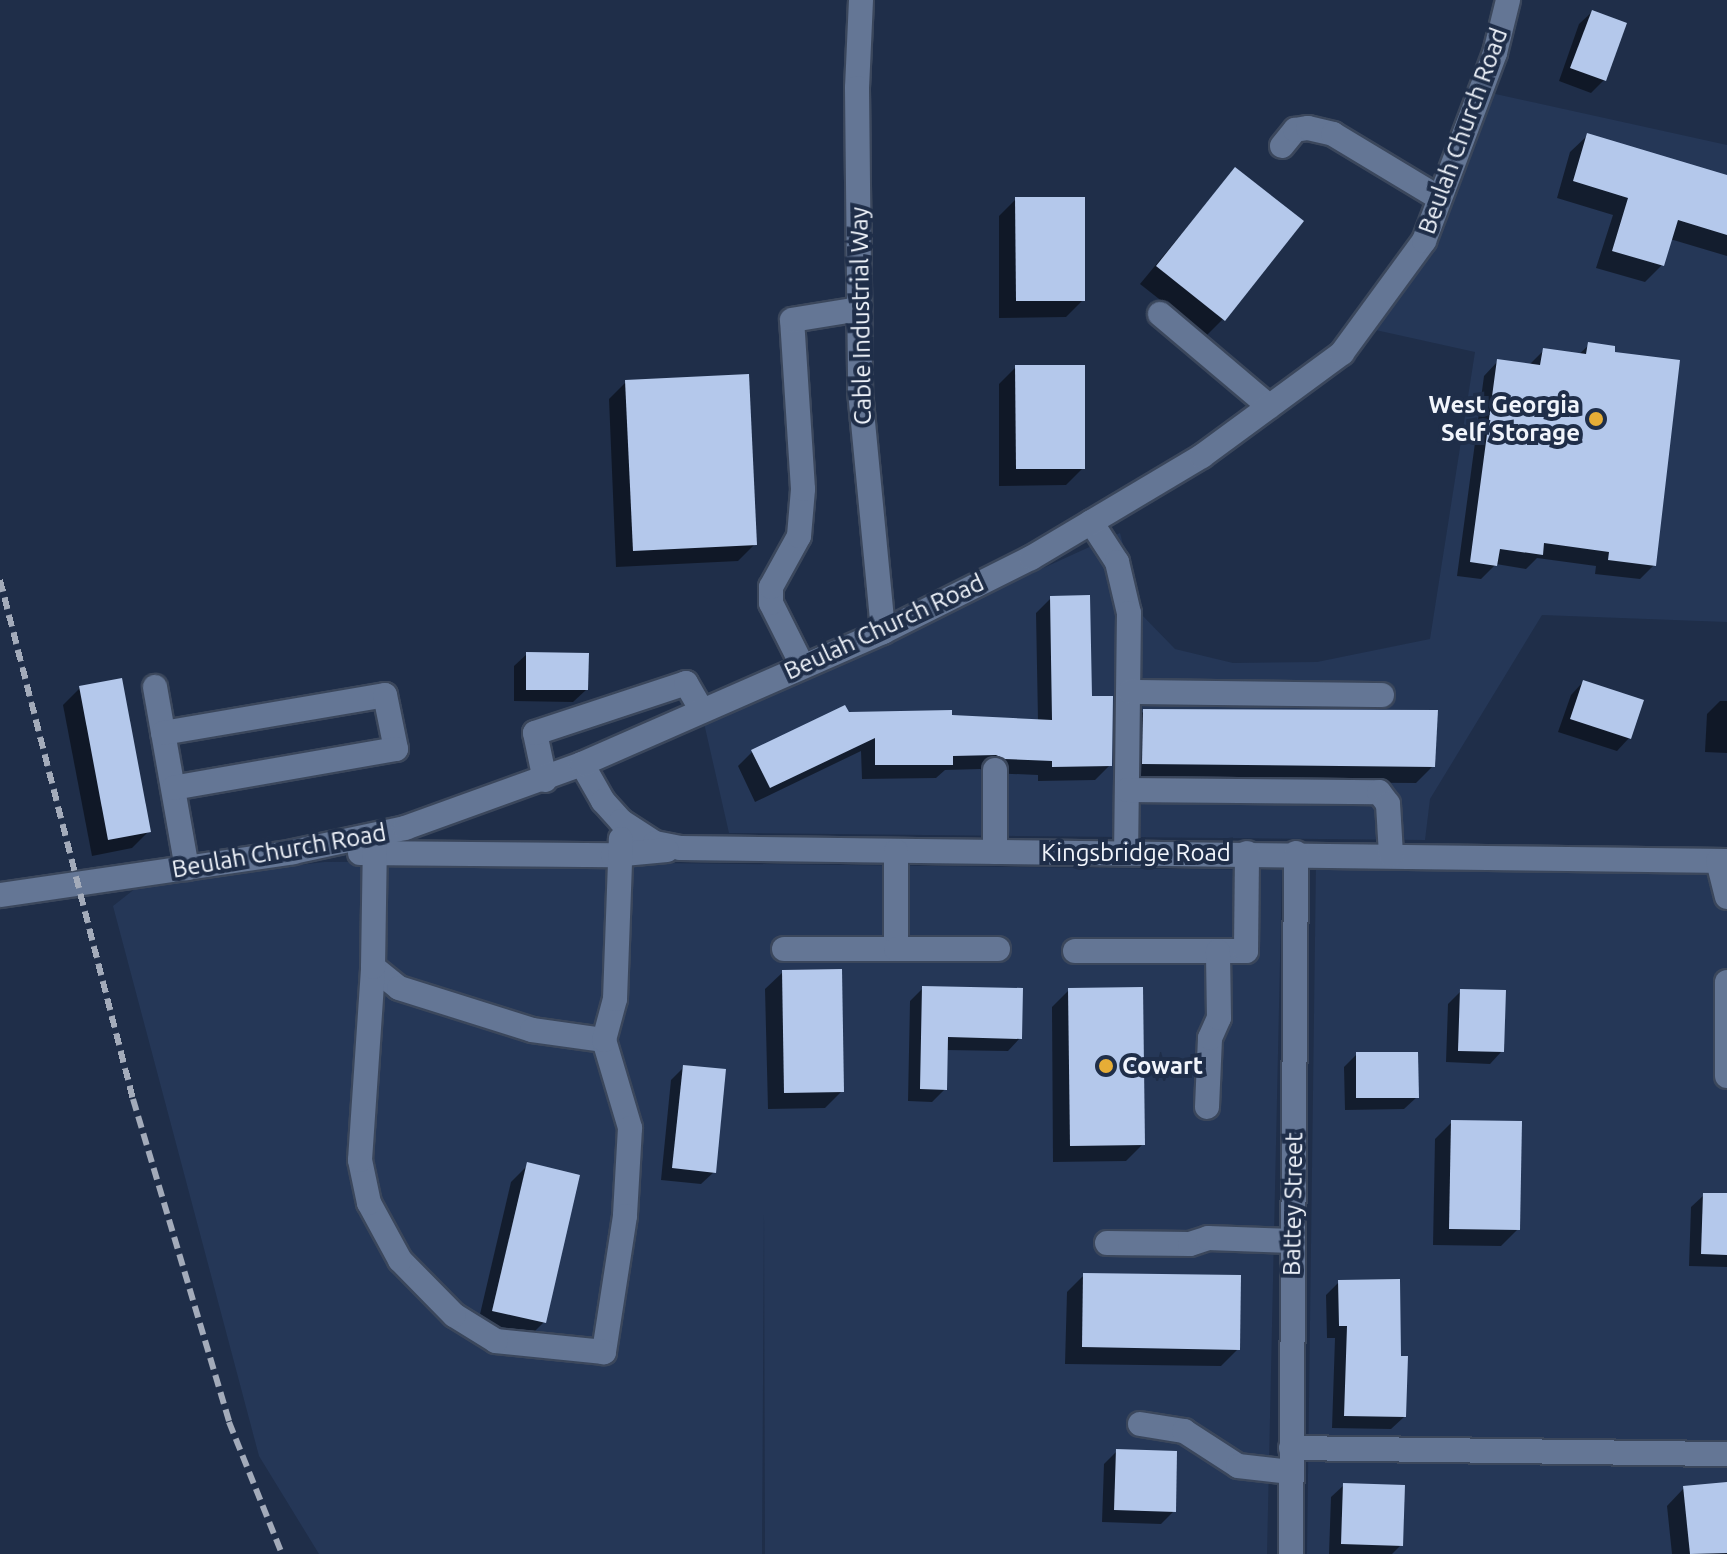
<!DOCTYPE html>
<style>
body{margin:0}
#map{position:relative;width:1727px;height:1554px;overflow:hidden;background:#1f2e49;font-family:Ubuntu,sans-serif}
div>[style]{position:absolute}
.built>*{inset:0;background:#253757}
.shadow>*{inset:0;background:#0007}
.building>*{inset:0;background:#b4c8eb}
.roads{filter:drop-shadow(2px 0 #3b475c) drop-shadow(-2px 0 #3b475c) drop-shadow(0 2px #3b475c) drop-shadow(0 -2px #3b475c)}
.minor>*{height:24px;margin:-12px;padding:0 12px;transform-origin:12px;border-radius:12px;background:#647695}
.rail>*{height:6px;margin-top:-3px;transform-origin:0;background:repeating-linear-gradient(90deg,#a3abba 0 12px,transparent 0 18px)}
.dots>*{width:22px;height:22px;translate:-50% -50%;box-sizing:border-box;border:4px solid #1f2e49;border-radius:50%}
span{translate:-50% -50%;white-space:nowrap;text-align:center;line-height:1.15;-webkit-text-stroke:8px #1f2e49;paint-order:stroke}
.street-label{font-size:24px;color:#f1f5fc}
.poi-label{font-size:24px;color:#f1f5fc;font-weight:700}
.right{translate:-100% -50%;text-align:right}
.left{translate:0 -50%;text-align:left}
</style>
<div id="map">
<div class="built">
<i style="clip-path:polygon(1491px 93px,1727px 145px,1727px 622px,1542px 615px,1430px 799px,1425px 840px,729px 833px,704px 723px,1120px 533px,1141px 614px,1175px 649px,1233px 663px,1317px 662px,1430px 639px,1475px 352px,1371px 329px,1448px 204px)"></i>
<i style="clip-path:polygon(487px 861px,1282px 870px,1267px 1554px,765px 1554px,764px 1210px,762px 1554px,319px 1554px,259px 1456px,113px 906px,141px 884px,324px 862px)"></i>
<i style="clip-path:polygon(1316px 863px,1727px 873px,1727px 1554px,1307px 1554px)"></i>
</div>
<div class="shadow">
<i style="clip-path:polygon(1592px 12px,1604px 80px,1591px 93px,1559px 81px,1579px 24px)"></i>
<i style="clip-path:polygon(1588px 135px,1727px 177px,1727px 256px,1670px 239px,1662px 265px,1645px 282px,1596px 268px,1613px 215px,1557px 198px,1570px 152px)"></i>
<i style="clip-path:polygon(1235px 169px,1223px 319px,1206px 336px,1140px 284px)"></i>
<i style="clip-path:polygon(1016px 199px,1083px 300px,1066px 317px,999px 318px,999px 216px)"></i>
<i style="clip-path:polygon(1589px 345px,1612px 354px,1654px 565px,1640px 579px,1595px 574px,1596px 566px,1537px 558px,1526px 569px,1496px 564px,1481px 579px,1457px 576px,1484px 376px,1498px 361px,1528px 366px,1543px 351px,1578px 355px)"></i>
<i style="clip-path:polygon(1016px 367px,1083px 468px,1066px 485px,999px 486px,999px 384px)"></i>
<i style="clip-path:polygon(626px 382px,755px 544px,738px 561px,616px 567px,609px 399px)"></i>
<i style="clip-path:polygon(1051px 598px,1090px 698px,1110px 765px,1095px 780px,1038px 781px,1038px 775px,989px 773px,980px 769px,945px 770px,936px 778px,862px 779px,861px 751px,755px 802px,738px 766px,753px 751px,848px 714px,1038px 721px,1036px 613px)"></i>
<i style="clip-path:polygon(527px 654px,586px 690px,573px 702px,514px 701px,514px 666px)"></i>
<i style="clip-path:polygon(1583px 682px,1629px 738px,1617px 751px,1558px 732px,1571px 695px)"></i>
<i style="clip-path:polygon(80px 688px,149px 831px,132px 848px,92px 856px,63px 705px)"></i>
<i style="clip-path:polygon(1720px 701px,1727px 701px,1727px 753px,1705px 752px,1707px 714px)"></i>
<i style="clip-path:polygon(1144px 711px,1433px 766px,1416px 783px,1126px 781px,1126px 728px)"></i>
<i style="clip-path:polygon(783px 972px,842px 1091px,825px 1108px,768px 1109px,765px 989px)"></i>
<i style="clip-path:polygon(923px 988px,1020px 1038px,1008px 1051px,946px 1050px,945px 1089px,932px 1102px,908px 1101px,910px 1001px)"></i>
<i style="clip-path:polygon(1069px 990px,1143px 1144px,1126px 1161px,1053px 1162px,1052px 1007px)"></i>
<i style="clip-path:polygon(1461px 991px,1502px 1051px,1490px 1064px,1446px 1062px,1448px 1004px)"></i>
<i style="clip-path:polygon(1357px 1054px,1417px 1097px,1404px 1109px,1345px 1110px,1344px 1067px)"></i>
<i style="clip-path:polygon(684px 1067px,714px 1172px,701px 1184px,661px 1180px,671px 1080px)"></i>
<i style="clip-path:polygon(1452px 1122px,1518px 1229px,1501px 1246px,1433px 1245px,1435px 1139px)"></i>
<i style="clip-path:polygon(528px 1165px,544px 1322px,527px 1339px,477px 1327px,511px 1182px)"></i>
<i style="clip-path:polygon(1704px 1195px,1727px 1195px,1727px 1267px,1689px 1266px,1691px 1207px)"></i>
<i style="clip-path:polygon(1084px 1275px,1238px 1349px,1221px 1366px,1065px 1364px,1067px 1292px)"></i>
<i style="clip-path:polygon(1339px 1282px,1399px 1358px,1404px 1417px,1391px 1429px,1332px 1428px,1335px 1338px,1327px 1338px,1326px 1295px)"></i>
<i style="clip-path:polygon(1117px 1451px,1174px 1511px,1161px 1524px,1102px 1522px,1104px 1464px)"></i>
<i style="clip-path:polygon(1727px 1484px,1727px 1554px,1672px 1554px,1667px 1506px,1684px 1488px)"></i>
<i style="clip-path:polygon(1344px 1485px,1401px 1545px,1392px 1554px,1329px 1554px,1331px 1497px)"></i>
</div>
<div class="building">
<i style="clip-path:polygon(1592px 10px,1627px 23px,1606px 81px,1570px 68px)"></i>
<i style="clip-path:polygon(1587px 133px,1727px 175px,1727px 235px,1678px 220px,1664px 266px,1612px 251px,1628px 198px,1573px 181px)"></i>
<i style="clip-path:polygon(1235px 167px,1304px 221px,1225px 321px,1156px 266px)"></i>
<i style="clip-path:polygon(1015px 197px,1085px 197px,1085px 301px,1016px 301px)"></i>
<i style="clip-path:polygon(1588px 342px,1615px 346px,1615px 352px,1680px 360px,1656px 566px,1608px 560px,1609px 552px,1544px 543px,1543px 555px,1500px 549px,1497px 566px,1470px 562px,1497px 359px,1540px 365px,1543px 348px,1586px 354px)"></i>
<i style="clip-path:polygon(1015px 365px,1085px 365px,1085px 469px,1016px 469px)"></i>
<i style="clip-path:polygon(749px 374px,757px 545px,633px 551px,625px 380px)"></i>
<i style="clip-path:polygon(1090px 595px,1092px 696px,1113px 696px,1112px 766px,1052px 767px,1052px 761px,1005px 759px,996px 755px,953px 756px,953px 765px,875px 765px,875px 738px,770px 788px,751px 750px,845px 705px,849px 712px,952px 710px,952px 715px,1052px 720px,1050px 596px)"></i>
<i style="clip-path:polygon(526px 652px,589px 653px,588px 690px,526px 690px)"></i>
<i style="clip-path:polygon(122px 678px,151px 832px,108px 840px,79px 686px)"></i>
<i style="clip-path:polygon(1583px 680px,1644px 700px,1631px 739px,1570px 719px)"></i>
<i style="clip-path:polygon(1143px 709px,1438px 710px,1435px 767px,1142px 764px)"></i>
<i style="clip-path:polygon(842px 969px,844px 1092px,784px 1093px,782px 970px)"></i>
<i style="clip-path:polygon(922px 986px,1023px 988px,1022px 1039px,948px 1037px,947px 1090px,920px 1089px)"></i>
<i style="clip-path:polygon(1143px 987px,1145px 1145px,1070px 1146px,1068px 988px)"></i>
<i style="clip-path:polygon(1460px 989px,1506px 990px,1504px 1052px,1458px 1051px)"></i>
<i style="clip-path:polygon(1356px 1052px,1418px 1052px,1419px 1098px,1356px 1098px)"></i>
<i style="clip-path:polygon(683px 1065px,726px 1069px,716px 1173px,672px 1168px)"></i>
<i style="clip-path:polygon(1451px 1120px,1522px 1121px,1520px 1230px,1449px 1229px)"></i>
<i style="clip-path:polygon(527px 1162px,580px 1175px,546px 1323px,492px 1311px)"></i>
<i style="clip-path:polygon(1703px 1193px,1727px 1193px,1727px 1255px,1701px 1254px)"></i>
<i style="clip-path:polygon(1083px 1273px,1241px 1275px,1240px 1350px,1082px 1347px)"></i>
<i style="clip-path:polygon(1400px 1279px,1401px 1356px,1408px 1356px,1406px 1417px,1344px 1416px,1347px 1326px,1339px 1326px,1338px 1280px)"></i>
<i style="clip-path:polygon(1116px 1449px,1177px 1451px,1176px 1512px,1114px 1510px)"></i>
<i style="clip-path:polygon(1727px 1482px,1727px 1553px,1690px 1554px,1683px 1486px)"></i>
<i style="clip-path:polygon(1343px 1483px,1405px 1485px,1403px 1546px,1341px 1544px)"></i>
</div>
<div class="roads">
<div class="minor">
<i style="left:861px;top:0;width:88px;rotate:92.6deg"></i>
<i style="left:857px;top:88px;width:303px;rotate:89.4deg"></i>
<i style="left:860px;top:391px;width:242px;rotate:84.5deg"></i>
<i style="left:1282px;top:146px;width:21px;rotate:-51deg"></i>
<i style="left:1295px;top:130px;width:13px;rotate:-9deg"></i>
<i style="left:1308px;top:128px;width:26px;rotate:13deg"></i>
<i style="left:1333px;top:134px;width:124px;rotate:31.1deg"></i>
<i style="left:1160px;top:314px;width:143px;rotate:40.2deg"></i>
<i style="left:1091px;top:522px;width:48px;rotate:57deg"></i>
<i style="left:1117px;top:562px;width:52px;rotate:76.8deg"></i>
<i style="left:1129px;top:613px;width:240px;rotate:90.7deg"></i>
<i style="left:802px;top:665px;width:69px;rotate:-116.6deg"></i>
<i style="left:771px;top:603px;width:16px;rotate:-90deg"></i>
<i style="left:771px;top:587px;width:58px;rotate:-61.2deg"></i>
<i style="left:799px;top:536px;width:47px;rotate:-85.1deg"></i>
<i style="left:803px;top:489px;width:169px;rotate:-93.7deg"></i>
<i style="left:792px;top:320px;width:68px;rotate:-9.3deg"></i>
<i style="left:155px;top:687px;width:184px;rotate:80deg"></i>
<i style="left:1130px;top:692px;width:252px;rotate:0.7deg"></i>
<i style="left:163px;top:733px;width:225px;rotate:-9.7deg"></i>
<i style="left:385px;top:695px;width:55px;rotate:78.5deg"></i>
<i style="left:396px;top:749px;width:226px;rotate:170.1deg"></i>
<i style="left:582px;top:764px;width:43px;rotate:60.4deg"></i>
<i style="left:603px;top:801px;width:27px;rotate:48deg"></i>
<i style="left:621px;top:821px;width:40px;rotate:32.9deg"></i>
<i style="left:655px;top:843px;width:26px;rotate:11deg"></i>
<i style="left:681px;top:848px;width:1046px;rotate:0.71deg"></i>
<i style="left:995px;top:770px;width:82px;rotate:90deg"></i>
<i style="left:545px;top:780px;width:48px;rotate:-102deg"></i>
<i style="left:535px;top:733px;width:159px;rotate:-18.3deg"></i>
<i style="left:686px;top:683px;width:30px;rotate:60deg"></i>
<i style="left:1127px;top:790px;width:252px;rotate:0.5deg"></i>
<i style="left:1379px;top:792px;width:15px;rotate:53deg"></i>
<i style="left:1388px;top:804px;width:51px;rotate:86.6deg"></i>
<i style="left:360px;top:853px;width:253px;rotate:0.5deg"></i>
<i style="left:613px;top:855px;width:54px;rotate:-5.3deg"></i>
<i style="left:1718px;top:861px;width:37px;rotate:76deg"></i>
<i style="left:0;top:895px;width:296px;rotate:-8.3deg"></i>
<i style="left:293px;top:852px;width:115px;rotate:-12.1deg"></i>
<i style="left:405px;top:828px;width:188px;rotate:-19.9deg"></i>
<i style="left:582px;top:764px;width:329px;rotate:-23.7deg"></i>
<i style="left:883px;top:632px;width:165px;rotate:-26.6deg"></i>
<i style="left:1031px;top:558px;width:199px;rotate:-30.8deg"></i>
<i style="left:1202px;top:456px;width:174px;rotate:-36.3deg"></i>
<i style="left:1342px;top:353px;width:139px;rotate:-53.8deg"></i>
<i style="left:1424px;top:241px;width:201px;rotate:-69.3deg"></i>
<i style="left:1495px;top:53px;width:55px;rotate:-76.2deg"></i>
<i style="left:784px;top:949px;width:112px"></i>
<i style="left:896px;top:949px;width:98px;rotate:-90deg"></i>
<i style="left:896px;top:949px;width:102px"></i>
<i style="left:1075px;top:951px;width:171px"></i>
<i style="left:1246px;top:951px;width:98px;rotate:-89.4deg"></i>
<i style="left:373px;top:967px;width:33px;rotate:39deg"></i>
<i style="left:399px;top:988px;width:139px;rotate:17.5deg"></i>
<i style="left:532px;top:1030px;width:73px;rotate:7.9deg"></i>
<i style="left:604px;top:1040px;width:92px;rotate:73.5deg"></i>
<i style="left:630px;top:1128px;width:88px;rotate:93.3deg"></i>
<i style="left:625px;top:1216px;width:138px;rotate:98.8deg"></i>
<i style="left:604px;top:1352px;width:109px;rotate:-174.2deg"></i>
<i style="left:496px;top:1341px;width:49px;rotate:-148.2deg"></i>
<i style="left:454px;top:1315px;width:77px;rotate:-134.5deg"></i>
<i style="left:400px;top:1260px;width:65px;rotate:-118.5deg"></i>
<i style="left:369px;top:1203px;width:44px;rotate:-101.8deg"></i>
<i style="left:360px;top:1160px;width:193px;rotate:-86.1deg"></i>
<i style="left:373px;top:967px;width:131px;rotate:-89.1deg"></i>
<i style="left:1727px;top:982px;width:94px;rotate:90deg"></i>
<i style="left:604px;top:1040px;width:42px;rotate:-75deg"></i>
<i style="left:615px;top:999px;width:160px;rotate:-87.9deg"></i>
<i style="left:1207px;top:1107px;width:69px;rotate:-87.5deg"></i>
<i style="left:1210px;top:1038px;width:22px;rotate:-66deg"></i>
<i style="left:1219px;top:1018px;width:67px;rotate:-90.9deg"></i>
<i style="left:1107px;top:1243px;width:83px;rotate:0.7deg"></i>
<i style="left:1190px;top:1244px;width:19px;rotate:-18deg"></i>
<i style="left:1208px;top:1238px;width:84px;rotate:2deg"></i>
<i style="left:1140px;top:1424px;width:45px;rotate:9deg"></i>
<i style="left:1184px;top:1431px;width:64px;rotate:32.9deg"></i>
<i style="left:1238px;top:1466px;width:53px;rotate:6.5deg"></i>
<i style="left:1291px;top:1448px;width:436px;rotate:0.8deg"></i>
<i style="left:1291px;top:1554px;width:701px;rotate:-89.59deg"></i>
</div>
</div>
<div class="rail">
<i style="left:0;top:580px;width:536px;rotate:75.63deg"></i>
<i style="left:133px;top:1099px;width:337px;rotate:73.4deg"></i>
<i style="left:229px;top:1422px;width:142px;rotate:68.1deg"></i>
</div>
<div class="dots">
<i style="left:1596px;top:419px;background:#e6ad36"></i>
<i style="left:1106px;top:1066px;background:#e6ad36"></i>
</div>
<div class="street-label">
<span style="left:1463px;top:131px;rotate:-70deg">Beulah Church Road</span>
<span style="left:861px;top:316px;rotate:-91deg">Cable Industrial Way</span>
<span style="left:884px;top:627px;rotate:-25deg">Beulah Church Road</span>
<span style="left:279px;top:851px;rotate:-10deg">Beulah Church Road</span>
<span style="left:1136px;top:853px">Kingsbridge Road</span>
<span style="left:1293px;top:1204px;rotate:-89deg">Battey Street</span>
</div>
<div class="poi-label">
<span class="right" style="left:1580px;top:419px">West Georgia<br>Self Storage</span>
<span class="left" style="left:1122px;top:1066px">Cowart</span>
</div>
</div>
